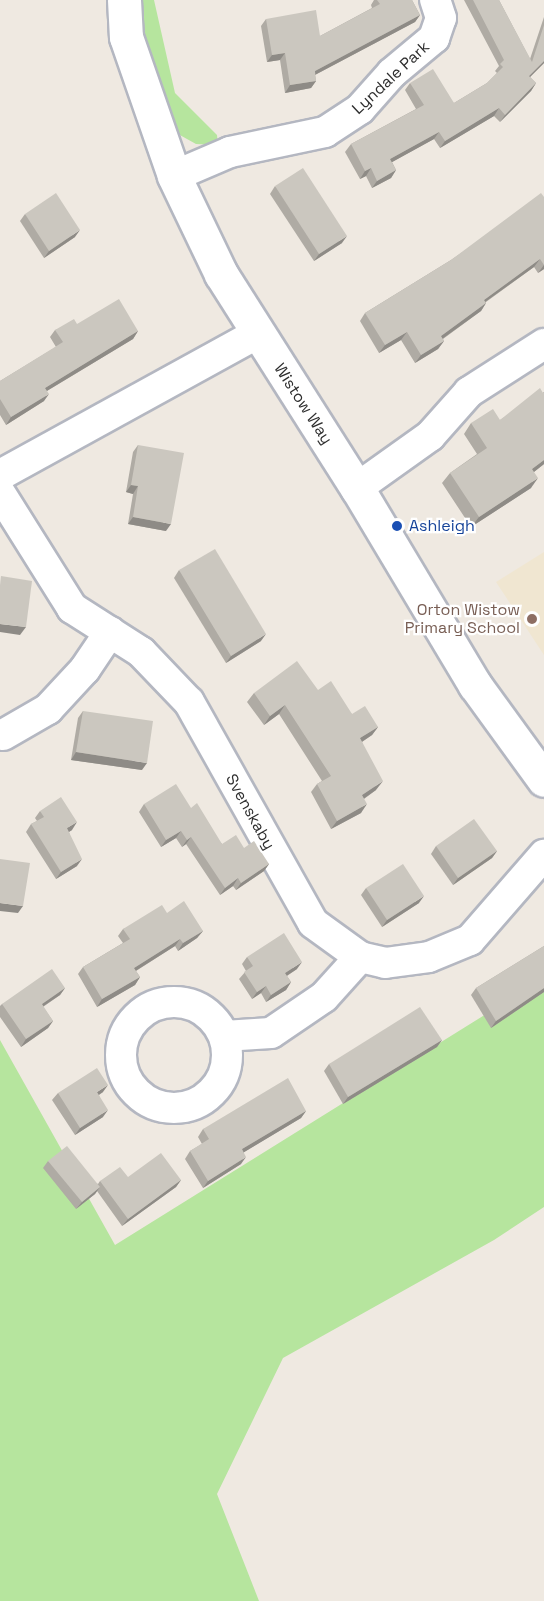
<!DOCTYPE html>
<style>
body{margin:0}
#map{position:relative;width:544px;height:1601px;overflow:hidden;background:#efe9e1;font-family:"Space Grotesk",sans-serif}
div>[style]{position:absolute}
.education>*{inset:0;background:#f0e6d1}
.green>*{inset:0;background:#b6e59e}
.roads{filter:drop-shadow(2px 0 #b4b7c1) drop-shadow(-2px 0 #b4b7c1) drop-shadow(0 2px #b4b7c1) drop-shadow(0 -2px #b4b7c1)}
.street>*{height:30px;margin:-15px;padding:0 15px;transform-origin:15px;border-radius:15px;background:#fff}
.street>.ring{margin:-15px;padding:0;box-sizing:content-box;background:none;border:30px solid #fff;border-radius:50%}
.secondary>*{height:33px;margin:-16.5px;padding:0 16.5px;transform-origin:16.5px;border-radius:16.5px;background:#fff}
.wall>*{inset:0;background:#afaba4}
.shaded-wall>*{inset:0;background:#8e8b86}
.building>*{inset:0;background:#cbc7bf}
.dots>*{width:16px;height:16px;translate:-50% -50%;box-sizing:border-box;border:3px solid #fff;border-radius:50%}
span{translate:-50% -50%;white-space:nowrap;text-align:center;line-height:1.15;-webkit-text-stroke:4.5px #fff;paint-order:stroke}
.street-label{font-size:16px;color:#2e2e2e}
.transit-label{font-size:16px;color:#164399}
.left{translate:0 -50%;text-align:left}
.education-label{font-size:16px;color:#785e54}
.right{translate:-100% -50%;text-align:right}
</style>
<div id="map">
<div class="education">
<i style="clip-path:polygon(544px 552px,544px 655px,496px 582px)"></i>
</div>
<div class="green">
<i style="clip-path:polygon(138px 0,154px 0,175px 93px,217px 135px,218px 145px,196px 144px,169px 129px,147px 57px)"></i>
<i style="clip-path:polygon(544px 978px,544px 1207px,494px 1240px,283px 1358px,217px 1494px,259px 1601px,0 1601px,0 1040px,115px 1245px)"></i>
</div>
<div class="roads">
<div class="street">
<i style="left:174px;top:176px;width:61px;rotate:-23.2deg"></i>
<i style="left:230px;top:152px;width:97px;rotate:-11.9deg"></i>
<i style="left:325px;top:132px;width:42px;rotate:-33.3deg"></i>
<i style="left:360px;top:109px;width:48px;rotate:-48.4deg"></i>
<i style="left:392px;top:73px;width:55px;rotate:-39.8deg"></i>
<i style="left:434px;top:38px;width:21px;rotate:-71deg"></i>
<i style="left:441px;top:18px;width:19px;rotate:-108deg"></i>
<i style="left:0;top:475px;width:294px;rotate:-28.8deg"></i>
<i style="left:357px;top:488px;width:90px;rotate:-35.5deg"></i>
<i style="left:430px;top:436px;width:59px;rotate:-48.4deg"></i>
<i style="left:469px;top:392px;width:89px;rotate:-32.6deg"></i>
<i style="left:0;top:493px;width:136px;rotate:57.9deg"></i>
<i style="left:72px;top:608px;width:82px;rotate:32.5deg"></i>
<i style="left:141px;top:652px;width:69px;rotate:46.2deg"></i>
<i style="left:189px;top:702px;width:253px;rotate:60.7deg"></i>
<i style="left:313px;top:923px;width:58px;rotate:35.9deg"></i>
<i style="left:360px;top:957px;width:26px;rotate:13deg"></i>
<i style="left:385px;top:963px;width:44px;rotate:-7.8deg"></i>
<i style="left:429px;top:957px;width:44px;rotate:-22.5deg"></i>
<i style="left:470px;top:940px;width:113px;rotate:-49deg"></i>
<i style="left:3px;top:735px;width:52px;rotate:-30deg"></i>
<i style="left:48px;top:709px;width:54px;rotate:-47.2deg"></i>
<i style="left:85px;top:669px;width:45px;rotate:-56deg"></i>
<i class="ring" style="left:121px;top:1002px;width:76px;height:76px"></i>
<i style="left:224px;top:1036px;width:47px;rotate:-3.7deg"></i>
<i style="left:271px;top:1033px;width:64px;rotate:-34.2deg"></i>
<i style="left:324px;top:997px;width:54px;rotate:-48deg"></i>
</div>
<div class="secondary">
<i style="left:124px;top:0;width:37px;rotate:87deg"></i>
<i style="left:126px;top:37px;width:147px;rotate:70.9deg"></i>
<i style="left:174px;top:176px;width:109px;rotate:64.4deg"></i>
<i style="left:221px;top:274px;width:254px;rotate:57.6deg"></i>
<i style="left:357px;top:488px;width:230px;rotate:59.1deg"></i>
<i style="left:475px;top:685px;width:117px;rotate:54deg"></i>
</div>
</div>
<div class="wall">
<i style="clip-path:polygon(374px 0,412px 0,420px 15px,415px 22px,315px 75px,316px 81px,311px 88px,285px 93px,280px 60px,267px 62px,261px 26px,266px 19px,320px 36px,372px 8px,371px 5px)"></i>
<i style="clip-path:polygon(464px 0,499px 0,530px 59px,544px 17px,544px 63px,530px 77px,536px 83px,531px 91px,500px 122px,494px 116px,440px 148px,434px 139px,392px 162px,396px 170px,391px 178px,372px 188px,366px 176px,360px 179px,345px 152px,351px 144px,416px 109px,405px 90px,410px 83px,454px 103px,487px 83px,497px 73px,495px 71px,499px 66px)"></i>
<i style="clip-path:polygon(275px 186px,342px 243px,314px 261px,270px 194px)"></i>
<i style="clip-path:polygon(544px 197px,544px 269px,538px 273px,534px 267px,486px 302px,486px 303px,481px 311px,443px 339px,444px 341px,438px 349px,415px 363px,401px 340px,379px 353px,360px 321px,365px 313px,451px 260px)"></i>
<i style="clip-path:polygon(25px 214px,75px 237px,44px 258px,20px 221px)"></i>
<i style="clip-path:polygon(77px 324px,138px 331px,133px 339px,47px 391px,44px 401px,6px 425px,0 415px,0 381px,56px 347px,50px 337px,55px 330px)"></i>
<i style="clip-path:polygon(544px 392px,544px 464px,534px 472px,531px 488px,471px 527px,442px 483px,450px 473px,477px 454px,464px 434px,471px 423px,500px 420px)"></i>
<i style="clip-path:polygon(138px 445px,166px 531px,128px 524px,133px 494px,126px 492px,133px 452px)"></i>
<i style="clip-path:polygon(179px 570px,261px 641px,226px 663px,174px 578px)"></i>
<i style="clip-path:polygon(318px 690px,352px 714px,378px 727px,372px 735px,362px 742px,376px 790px,364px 799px,361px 813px,331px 829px,311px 792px,317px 784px,322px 781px,279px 714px,264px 725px,247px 702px,254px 693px)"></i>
<i style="clip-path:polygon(83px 711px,142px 770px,71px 760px,78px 718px)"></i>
<i style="clip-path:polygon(144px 804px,191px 808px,222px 844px,244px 848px,269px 864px,264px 871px,236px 890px,233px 886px,220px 895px,186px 844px,182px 847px,176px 838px,161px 847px,139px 812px)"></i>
<i style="clip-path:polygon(40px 811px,72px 830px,69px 832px,77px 866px,56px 879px,26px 832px,31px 824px,37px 821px,35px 818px)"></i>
<i style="clip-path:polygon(436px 846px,497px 851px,492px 858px,453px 885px,431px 854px)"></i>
<i style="clip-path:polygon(366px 888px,419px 903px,382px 927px,361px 895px)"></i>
<i style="clip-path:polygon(167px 913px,203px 931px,197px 938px,178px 951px,175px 946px,136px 971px,140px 977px,135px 985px,97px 1007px,78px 974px,83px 967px,123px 943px,118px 936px,123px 929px)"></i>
<i style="clip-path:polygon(544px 946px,544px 992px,491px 1028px,471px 995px,476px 988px)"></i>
<i style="clip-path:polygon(247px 957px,297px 969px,287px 976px,291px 982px,286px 990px,266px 1002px,261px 993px,252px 999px,239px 979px,246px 971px,242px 964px)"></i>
<i style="clip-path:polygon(65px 988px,60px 995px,43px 1007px,53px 1021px,48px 1028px,21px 1047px,0 1017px,0 1006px,2px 1004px)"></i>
<i style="clip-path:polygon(442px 1040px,437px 1047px,343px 1104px,324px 1071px,329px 1064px)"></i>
<i style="clip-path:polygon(103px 1092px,99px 1095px,103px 1117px,75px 1135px,52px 1100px,58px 1093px)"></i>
<i style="clip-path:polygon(306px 1111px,301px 1118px,244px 1152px,241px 1164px,203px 1188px,185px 1159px,190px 1151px,202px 1144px,198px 1137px,203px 1129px)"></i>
<i style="clip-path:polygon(48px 1161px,98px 1184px,100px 1181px,128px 1177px,181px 1180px,176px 1187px,122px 1226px,97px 1191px,95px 1194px,76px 1209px,43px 1168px)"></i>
</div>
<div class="shaded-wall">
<i style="clip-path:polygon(420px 15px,415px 22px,309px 78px,315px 71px)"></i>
<i style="clip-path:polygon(285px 53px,280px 60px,267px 62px,272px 55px)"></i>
<i style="clip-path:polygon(544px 61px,544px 63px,524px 83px,529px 76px)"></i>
<i style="clip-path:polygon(316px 81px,311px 88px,285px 93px,290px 85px)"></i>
<i style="clip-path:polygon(536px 83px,531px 91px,500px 122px,505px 115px)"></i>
<i style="clip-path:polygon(499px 108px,494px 116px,440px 148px,445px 141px)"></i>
<i style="clip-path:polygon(439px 132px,434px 139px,385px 166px,390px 159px)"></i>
<i style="clip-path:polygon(371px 168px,366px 176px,360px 179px,365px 171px)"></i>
<i style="clip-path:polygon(396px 170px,391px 178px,372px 188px,377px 181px)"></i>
<i style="clip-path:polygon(80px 230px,75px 237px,44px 258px,49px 251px)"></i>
<i style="clip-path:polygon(347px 236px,342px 243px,314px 261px,319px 254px)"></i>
<i style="clip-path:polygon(540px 259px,534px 267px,478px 307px,484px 300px)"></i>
<i style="clip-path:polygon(544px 265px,544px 269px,538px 273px)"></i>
<i style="clip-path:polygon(486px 303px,481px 311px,435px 344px,441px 336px)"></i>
<i style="clip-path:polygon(138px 331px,133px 339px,40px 395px,45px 388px)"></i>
<i style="clip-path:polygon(407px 332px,401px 340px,379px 353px,385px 345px)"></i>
<i style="clip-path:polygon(444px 341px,438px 349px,415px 363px,421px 355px)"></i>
<i style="clip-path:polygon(49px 394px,44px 401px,6px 425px,11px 417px)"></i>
<i style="clip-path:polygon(544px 460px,544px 464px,525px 479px,532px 469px)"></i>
<i style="clip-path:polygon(538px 478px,531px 488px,471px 527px,479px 517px)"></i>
<i style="clip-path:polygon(131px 485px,138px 486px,133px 494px,126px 492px)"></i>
<i style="clip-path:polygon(133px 517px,171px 524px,166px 531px,128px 524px)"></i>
<i style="clip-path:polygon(0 624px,26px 627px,20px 635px,0 632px)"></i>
<i style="clip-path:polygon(266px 634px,261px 641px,226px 663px,231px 656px)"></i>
<i style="clip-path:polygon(285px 705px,279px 714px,264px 725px,270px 716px)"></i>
<i style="clip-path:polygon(378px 727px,372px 735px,354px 747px,360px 738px)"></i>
<i style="clip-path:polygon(76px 752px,147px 763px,142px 770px,71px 760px)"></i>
<i style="clip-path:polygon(383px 781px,376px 790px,356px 804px,362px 795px)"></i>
<i style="clip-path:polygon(367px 804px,361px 813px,331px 829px,337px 821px)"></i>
<i style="clip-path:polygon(77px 822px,72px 830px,62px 836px,67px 828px)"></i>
<i style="clip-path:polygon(181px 831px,176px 838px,161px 847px,166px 840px)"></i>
<i style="clip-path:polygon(191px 837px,186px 844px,182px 847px,187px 840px)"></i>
<i style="clip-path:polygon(497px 851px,492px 858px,453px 885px,458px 878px)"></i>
<i style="clip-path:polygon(82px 859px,77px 866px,56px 879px,61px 872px)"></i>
<i style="clip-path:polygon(269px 864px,264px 871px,236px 890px,241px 883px)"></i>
<i style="clip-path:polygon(238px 878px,233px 886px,220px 895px,225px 888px)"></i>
<i style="clip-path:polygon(424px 896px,419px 903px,382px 927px,387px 920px)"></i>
<i style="clip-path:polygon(0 903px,23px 906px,18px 913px,0 911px)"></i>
<i style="clip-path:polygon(203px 931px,197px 938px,178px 951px,183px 943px)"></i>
<i style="clip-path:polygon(180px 939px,175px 946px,129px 975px,134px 968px)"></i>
<i style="clip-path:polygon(302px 962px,297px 969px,280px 980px,285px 973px)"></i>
<i style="clip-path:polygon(140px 977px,135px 985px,97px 1007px,102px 999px)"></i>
<i style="clip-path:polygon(291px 982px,286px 990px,266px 1002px,271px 995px)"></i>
<i style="clip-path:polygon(266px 986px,261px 993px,252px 999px,257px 992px)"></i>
<i style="clip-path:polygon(65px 988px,60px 995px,36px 1011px,42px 1004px)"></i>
<i style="clip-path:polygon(544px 988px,544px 992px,491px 1028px,496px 1021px)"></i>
<i style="clip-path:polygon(53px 1021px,48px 1028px,21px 1047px,26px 1039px)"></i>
<i style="clip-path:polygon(442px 1040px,437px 1047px,343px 1104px,348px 1097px)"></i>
<i style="clip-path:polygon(108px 1085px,103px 1092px,92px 1099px,97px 1092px)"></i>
<i style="clip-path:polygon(108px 1110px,103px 1117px,75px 1135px,80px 1128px)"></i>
<i style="clip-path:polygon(306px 1111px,301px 1118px,236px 1157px,242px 1149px)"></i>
<i style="clip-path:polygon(246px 1157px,241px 1164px,203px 1188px,208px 1181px)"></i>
<i style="clip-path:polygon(181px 1180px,176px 1187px,122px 1226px,128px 1219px)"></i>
<i style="clip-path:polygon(100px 1187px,95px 1194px,76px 1209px,82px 1202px)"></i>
</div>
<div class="building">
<i style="clip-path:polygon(377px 0,412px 0,420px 15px,315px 71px,316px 81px,290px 85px,285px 53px,272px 55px,266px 19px,316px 10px,320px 36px,380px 4px)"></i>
<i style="clip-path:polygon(473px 0,499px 0,532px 62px,544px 25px,544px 61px,529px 76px,536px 83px,505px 115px,499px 108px,445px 141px,439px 132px,390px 159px,396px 170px,377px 181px,371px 168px,365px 171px,351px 144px,424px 105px,410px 83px,433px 69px,454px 103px,487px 83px,503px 67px,500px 64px,504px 60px)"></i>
<i style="clip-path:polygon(303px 168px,347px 236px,319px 254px,275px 186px)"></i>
<i style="clip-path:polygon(56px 193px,80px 230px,49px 251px,25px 214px)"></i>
<i style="clip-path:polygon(541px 193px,544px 197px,544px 265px,540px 259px,484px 300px,486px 303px,441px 336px,444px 341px,421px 355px,407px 332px,385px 345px,365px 313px,451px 260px)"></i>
<i style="clip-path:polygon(119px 299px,138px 331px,45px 388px,49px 394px,11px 417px,0 399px,0 381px,63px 342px,55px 330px,74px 319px,77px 324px)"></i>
<i style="clip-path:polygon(540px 388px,543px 393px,544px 392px,544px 460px,532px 469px,538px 478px,479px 517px,450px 473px,487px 448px,471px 423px,493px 409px,500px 420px)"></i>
<i style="clip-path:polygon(138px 445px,184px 453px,171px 524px,133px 517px,138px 486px,131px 485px)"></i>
<i style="clip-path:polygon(215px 549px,266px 634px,231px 656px,179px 570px)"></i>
<i style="clip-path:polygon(1px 576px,32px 581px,26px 627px,0 624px,0 585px)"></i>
<i style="clip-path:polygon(297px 661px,318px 690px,331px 681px,352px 714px,365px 706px,378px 727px,360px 738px,383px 781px,362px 795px,367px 804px,337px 821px,317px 784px,331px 776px,285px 705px,270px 716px,254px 693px)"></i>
<i style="clip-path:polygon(83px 711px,153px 721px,147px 763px,76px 752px)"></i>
<i style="clip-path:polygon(176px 784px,191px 808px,197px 803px,222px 844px,236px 835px,244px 848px,254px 841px,269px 864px,241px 883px,238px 878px,225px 888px,191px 837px,187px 840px,181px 831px,166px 840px,144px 804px)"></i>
<i style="clip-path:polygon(61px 797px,77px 822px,67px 828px,82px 859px,61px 872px,31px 824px,44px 817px,40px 811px)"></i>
<i style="clip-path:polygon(474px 819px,497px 851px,458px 878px,436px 846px)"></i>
<i style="clip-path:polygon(0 859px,30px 863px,23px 906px,0 903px)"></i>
<i style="clip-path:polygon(403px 864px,424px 896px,387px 920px,366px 888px)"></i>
<i style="clip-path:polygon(184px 901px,203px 931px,183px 943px,180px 939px,134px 968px,140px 977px,102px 999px,83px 967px,130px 939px,123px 929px,162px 905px,167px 913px)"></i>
<i style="clip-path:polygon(284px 933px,302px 962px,285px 973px,291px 982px,271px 995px,266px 986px,257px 992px,244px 972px,253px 966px,247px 957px)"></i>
<i style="clip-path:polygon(544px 946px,544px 988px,496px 1021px,476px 988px)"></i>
<i style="clip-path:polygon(52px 969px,65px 988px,42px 1004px,53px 1021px,26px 1039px,2px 1004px)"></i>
<i style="clip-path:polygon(420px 1007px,442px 1040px,348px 1097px,329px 1064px)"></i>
<i style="clip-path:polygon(97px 1068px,108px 1085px,97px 1092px,108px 1110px,80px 1128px,58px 1093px)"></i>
<i style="clip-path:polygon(288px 1078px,306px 1111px,242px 1149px,246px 1157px,208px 1181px,190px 1151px,209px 1139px,203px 1129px)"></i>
<i style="clip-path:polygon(67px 1146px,100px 1187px,82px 1202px,48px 1161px)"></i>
<i style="clip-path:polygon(161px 1153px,181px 1180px,128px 1219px,100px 1181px,120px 1167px,128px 1177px)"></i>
</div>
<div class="dots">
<i style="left:397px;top:526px;background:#1a4fb4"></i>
<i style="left:532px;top:619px;background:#8d6e63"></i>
</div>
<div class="street-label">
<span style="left:391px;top:78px;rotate:-43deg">Lyndale Park</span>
<span style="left:303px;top:404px;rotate:57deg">Wistow Way</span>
<span style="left:250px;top:812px;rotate:61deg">Svenskaby</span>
</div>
<div class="transit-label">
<span class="left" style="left:409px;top:526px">Ashleigh</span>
</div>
<div class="education-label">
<span class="right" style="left:520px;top:619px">Orton Wistow<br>Primary School</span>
</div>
</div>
